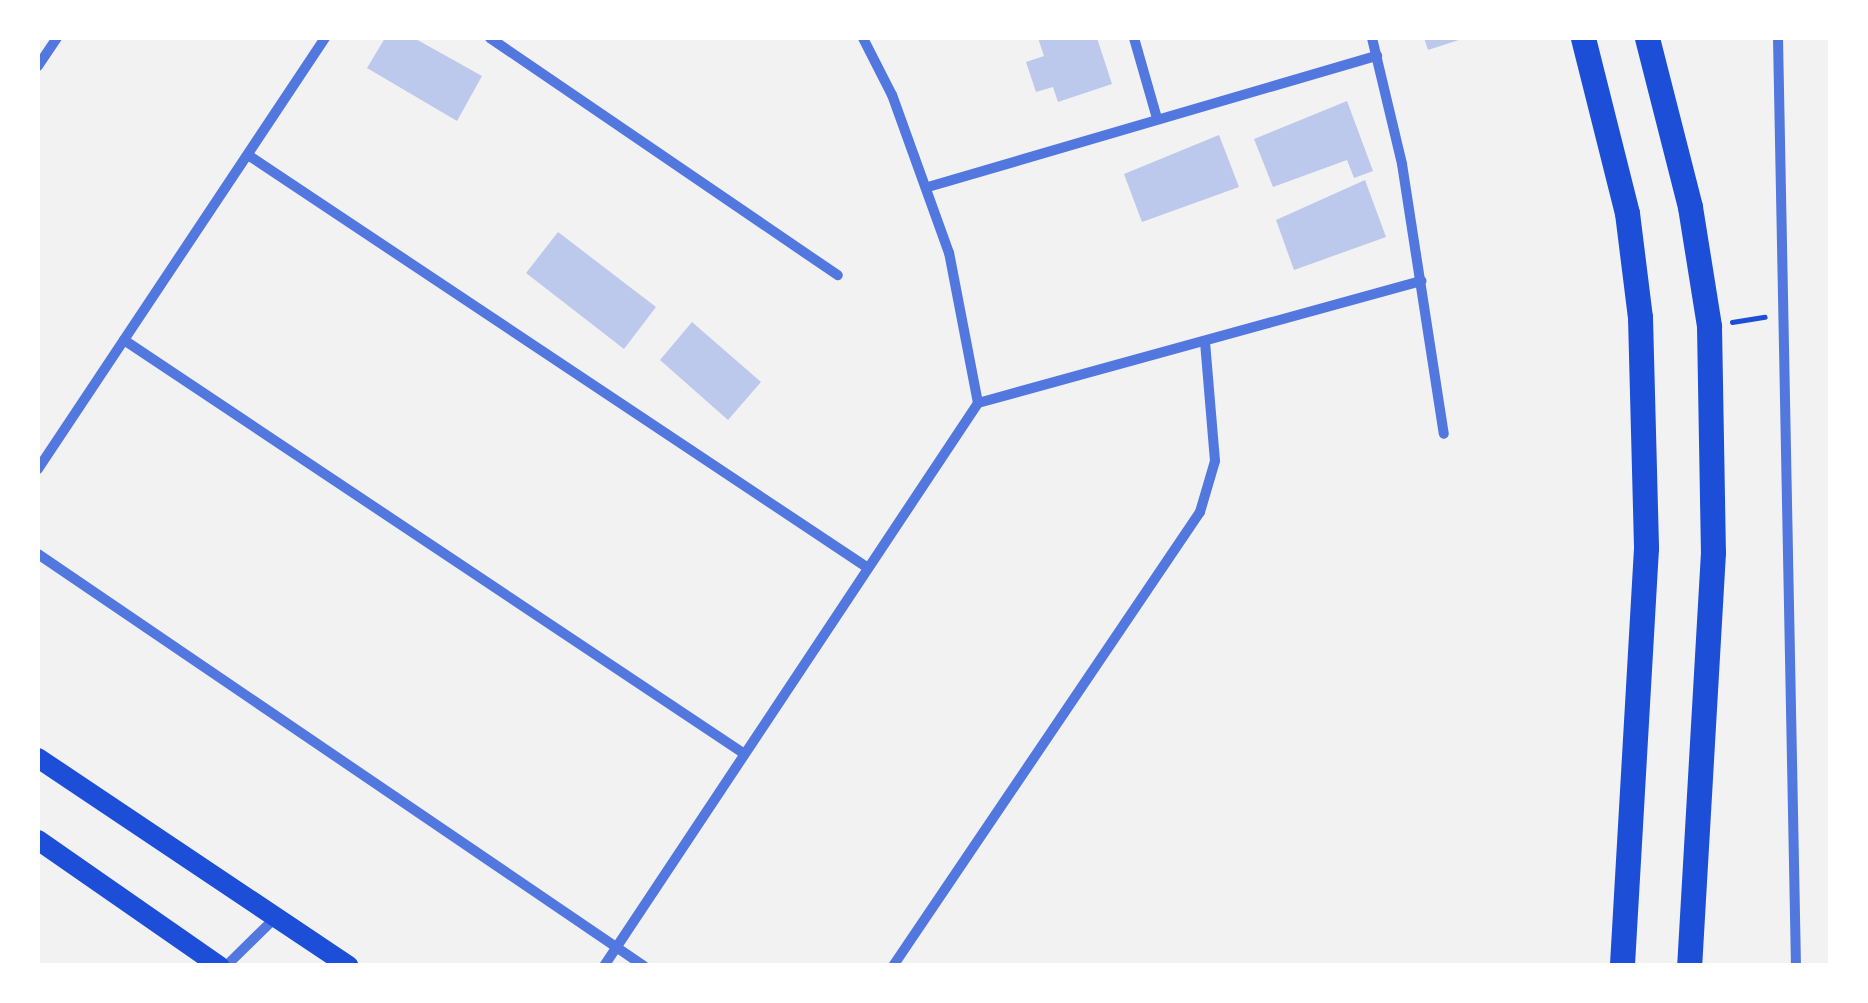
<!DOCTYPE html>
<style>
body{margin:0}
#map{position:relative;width:1868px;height:1003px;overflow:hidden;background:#f2f2f2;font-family:"Asap Condensed",sans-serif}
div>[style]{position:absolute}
.building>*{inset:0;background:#bdc9ec}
.path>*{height:5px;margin:-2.5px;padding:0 2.5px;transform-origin:2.5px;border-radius:2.5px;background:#1d4ed8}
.minor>*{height:10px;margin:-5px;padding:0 5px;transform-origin:5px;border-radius:5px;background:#5277de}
.secondary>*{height:20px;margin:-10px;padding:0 10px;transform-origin:10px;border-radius:10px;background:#1d4ed8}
.primary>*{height:25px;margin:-12.5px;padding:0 12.5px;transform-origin:12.5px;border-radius:12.5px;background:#1d4ed8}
span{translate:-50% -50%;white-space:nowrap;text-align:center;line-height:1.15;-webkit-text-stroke:10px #fff;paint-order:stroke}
.frame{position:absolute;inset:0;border:40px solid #fff;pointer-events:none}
</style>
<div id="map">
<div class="building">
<i style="clip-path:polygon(385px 38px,414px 38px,482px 76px,457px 121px,367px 68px)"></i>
<i style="clip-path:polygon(1038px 38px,1097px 38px,1112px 84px,1058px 102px,1053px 87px,1036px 92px,1026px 62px,1044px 56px)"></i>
<i style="clip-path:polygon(1424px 38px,1465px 38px,1428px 50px)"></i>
<i style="clip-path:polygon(1347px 101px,1373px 171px,1354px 178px,1347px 160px,1273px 187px,1254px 139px)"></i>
<i style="clip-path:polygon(1219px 135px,1239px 187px,1142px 222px,1124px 174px)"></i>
<i style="clip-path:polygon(1365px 180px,1386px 237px,1294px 270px,1276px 220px)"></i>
<i style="clip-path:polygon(558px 232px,656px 307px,624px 349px,526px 273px)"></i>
<i style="clip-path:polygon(692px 322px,761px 382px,728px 420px,660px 360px)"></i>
</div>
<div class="path">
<i style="left:1732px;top:322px;width:33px;rotate:-9deg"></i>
</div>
<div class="minor">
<i style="left:490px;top:38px;width:421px;rotate:34.3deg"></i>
<i style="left:1134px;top:38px;width:83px;rotate:74deg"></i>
<i style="left:1372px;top:38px;width:130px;rotate:76.6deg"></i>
<i style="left:1402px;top:164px;width:273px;rotate:81.2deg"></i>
<i style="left:1778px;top:38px;width:928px;rotate:88.89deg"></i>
<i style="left:38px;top:66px;width:34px;rotate:-56deg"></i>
<i style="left:248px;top:155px;width:745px;rotate:33.67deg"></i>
<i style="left:928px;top:187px;width:468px;rotate:-16.3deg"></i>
<i style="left:124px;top:340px;width:744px;rotate:33.71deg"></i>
<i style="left:978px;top:403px;width:460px;rotate:-15.4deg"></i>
<i style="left:38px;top:469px;width:518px;rotate:-56.34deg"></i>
<i style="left:38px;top:554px;width:733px;rotate:34.21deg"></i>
<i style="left:226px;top:966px;width:69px;rotate:-44.4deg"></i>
<i style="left:604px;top:966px;width:676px;rotate:-56.4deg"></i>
<i style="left:978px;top:403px;width:153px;rotate:-100.9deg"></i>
<i style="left:949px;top:253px;width:168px;rotate:-109.8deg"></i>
<i style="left:892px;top:95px;width:64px;rotate:-117deg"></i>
<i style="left:893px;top:966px;width:548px;rotate:-55.93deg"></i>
<i style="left:1200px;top:512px;width:53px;rotate:-73.6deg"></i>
<i style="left:1215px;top:461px;width:120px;rotate:-94.8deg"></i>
</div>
<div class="secondary">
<i style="left:38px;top:758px;width:374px;rotate:33.8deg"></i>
<i style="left:38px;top:840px;width:221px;rotate:34.8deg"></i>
</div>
<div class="primary">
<i style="left:1583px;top:38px;width:180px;rotate:75.9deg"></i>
<i style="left:1627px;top:213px;width:105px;rotate:82.9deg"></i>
<i style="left:1640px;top:317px;width:231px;rotate:88.5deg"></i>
<i style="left:1646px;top:548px;width:419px;rotate:93.3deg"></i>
<i style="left:1647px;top:38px;width:174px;rotate:75.7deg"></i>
<i style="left:1690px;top:207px;width:121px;rotate:80.9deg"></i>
<i style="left:1709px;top:326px;width:226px;rotate:89deg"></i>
<i style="left:1713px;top:552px;width:415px;rotate:93.3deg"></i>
</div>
<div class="frame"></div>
</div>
